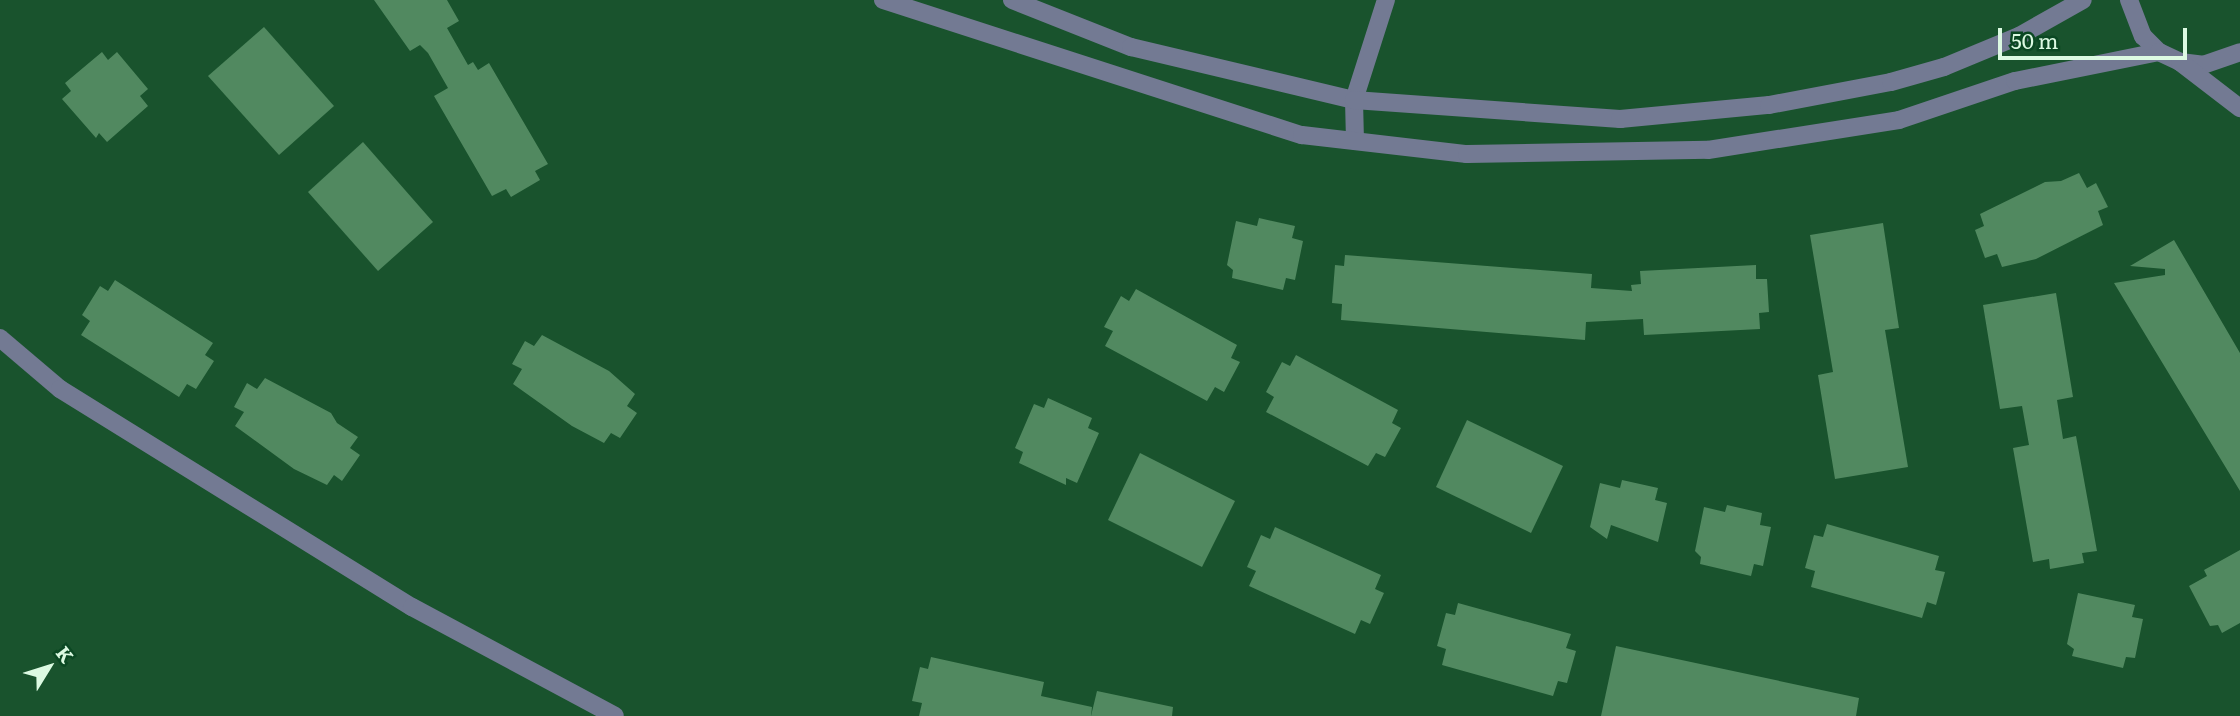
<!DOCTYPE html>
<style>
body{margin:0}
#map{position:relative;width:2240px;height:716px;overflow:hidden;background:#19532d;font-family:Literata,serif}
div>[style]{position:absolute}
.building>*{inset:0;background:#518960}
.minor>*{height:18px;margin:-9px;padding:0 9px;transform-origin:9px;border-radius:9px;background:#737a93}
.tertiary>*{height:18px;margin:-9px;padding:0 9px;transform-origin:9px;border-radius:9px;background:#737a93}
span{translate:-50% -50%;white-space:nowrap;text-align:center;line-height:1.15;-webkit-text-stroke:5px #0b4823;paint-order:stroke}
.north{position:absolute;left:14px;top:632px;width:70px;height:70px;-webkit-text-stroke:5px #0b4823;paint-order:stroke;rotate:52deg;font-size:19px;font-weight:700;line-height:28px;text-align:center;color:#dcfae2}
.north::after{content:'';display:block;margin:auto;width:24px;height:32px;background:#dcfae2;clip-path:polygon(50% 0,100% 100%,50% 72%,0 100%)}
.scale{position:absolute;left:1998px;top:28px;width:189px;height:32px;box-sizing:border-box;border:4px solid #dcfae2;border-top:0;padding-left:9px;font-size:21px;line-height:24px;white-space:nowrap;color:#dcfae2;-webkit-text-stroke:5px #0b4823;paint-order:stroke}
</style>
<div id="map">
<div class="building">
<i style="clip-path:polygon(374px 0,447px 0,459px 21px,447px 28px,468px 65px,473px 62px,478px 70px,489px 63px,548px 164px,535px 171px,540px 180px,511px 197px,506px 189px,492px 196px,434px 96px,448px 88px,428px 53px,420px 45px,410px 51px)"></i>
<i style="clip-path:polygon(264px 27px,334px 106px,279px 155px,208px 76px)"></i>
<i style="clip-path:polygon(102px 52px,108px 60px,117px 52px,148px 89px,140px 96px,148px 106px,107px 142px,99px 133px,96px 138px,62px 99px,71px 91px,65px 83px)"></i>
<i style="clip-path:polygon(363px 142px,433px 222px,378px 271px,308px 192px)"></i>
<i style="clip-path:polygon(2079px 173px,2087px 188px,2096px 183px,2108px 207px,2098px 211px,2103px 225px,2036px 259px,2002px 267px,1997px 254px,1985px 258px,1975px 230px,1984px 226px,1980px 214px,2045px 182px,2061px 181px)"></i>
<i style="clip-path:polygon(1259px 218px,1295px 226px,1292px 238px,1303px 241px,1295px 280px,1286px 278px,1283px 290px,1232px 278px,1233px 270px,1227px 265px,1236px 221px,1257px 226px)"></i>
<i style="clip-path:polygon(1883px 223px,1899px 328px,1885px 330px,1908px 467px,1835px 479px,1818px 375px,1833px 372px,1810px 235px)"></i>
<i style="clip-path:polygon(2174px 240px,2240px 353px,2240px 491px,2114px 283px,2165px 275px,2165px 269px,2130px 266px)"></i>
<i style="clip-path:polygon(1345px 255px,1592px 274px,1591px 288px,1632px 291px,1631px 285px,1641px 284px,1640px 271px,1756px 265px,1756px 279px,1767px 279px,1769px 312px,1759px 313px,1760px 329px,1644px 335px,1643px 319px,1586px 322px,1585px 340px,1341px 320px,1342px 304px,1332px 303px,1335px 265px,1344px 266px)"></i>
<i style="clip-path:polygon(115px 280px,213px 343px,205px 355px,214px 361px,196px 389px,187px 384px,179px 397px,81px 335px,90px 321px,82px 315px,100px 286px,108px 291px)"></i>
<i style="clip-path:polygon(1136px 289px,1237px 345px,1231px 358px,1240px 362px,1224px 392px,1215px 387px,1207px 401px,1105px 346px,1113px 331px,1104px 327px,1121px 296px,1129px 301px)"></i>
<i style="clip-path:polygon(2056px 293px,2073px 397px,2057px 400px,2063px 439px,2076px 436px,2097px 551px,2082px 553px,2084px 563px,2050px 569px,2049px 559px,2033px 562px,2013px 448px,2029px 445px,2022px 406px,2000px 409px,1983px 305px)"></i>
<i style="clip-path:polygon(542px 335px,609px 371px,635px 394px,627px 406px,637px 413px,620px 438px,611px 433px,604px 443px,572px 426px,513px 384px,522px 369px,512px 364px,525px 341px,534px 346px)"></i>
<i style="clip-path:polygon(1296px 355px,1398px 410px,1392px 423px,1401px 428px,1385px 457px,1376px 453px,1368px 466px,1266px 412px,1274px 397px,1266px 392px,1282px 362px,1290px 366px)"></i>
<i style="clip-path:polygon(265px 378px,331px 413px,337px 423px,358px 437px,350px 448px,360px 455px,342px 481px,334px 475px,327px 485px,294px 469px,235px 426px,244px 412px,234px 407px,247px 383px,257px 389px)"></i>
<i style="clip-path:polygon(1048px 398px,1092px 418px,1088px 428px,1099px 433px,1077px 483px,1066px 478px,1066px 485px,1019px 463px,1023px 452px,1015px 448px,1034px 404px,1044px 408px)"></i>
<i style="clip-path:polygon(1467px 420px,1563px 466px,1531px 533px,1436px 487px)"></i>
<i style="clip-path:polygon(1140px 453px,1235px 501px,1202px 567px,1108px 520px)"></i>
<i style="clip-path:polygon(1622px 480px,1658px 488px,1655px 500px,1667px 503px,1658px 542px,1611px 525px,1607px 539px,1590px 527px,1600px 483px,1620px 488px)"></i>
<i style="clip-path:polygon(1727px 505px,1762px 513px,1760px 525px,1771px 527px,1763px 566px,1754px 564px,1751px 576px,1700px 564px,1701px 557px,1695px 551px,1704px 507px,1725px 512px)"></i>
<i style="clip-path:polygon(1827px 524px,1939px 556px,1935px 570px,1945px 572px,1936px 605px,1927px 602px,1922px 618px,1811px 587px,1815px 571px,1805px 568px,1814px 535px,1823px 537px)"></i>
<i style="clip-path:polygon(1275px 527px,1381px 575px,1375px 589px,1384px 593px,1370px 624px,1361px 620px,1355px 634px,1249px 586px,1256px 571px,1247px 567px,1261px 535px,1270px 539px)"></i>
<i style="clip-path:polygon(2240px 550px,2240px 623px,2222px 633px,2218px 625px,2210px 626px,2189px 586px,2207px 576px,2204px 570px)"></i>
<i style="clip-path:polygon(2078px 593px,2135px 605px,2132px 617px,2143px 619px,2135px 658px,2126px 657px,2123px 668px,2072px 656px,2074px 649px,2067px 644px)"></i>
<i style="clip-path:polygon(1458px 603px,1571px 634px,1566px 648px,1576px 651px,1567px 683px,1558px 681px,1553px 696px,1442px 665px,1446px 649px,1437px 646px,1446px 613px,1455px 615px)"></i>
<i style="clip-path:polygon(1616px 646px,1859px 698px,1856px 716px,1601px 716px)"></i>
<i style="clip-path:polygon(931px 657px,1044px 682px,1041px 696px,1092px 707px,1091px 716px,919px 716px,922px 703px,912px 701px,920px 667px,928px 669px)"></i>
<i style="clip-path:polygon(1097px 691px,1173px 707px,1172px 716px,1091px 716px)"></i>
</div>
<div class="minor">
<i style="left:1355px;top:141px;width:41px;rotate:-91.4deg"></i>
<i style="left:1354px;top:100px;width:105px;rotate:-72.3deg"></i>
<i style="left:0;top:338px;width:79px;rotate:40.4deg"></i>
<i style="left:60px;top:389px;width:414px;rotate:31.8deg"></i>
<i style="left:412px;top:607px;width:230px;rotate:28.2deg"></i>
</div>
<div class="tertiary">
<i style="left:883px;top:0;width:440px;rotate:17.9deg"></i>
<i style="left:1302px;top:135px;width:166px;rotate:6.6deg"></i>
<i style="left:1467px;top:154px;width:241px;rotate:-1deg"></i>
<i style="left:1708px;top:150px;width:193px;rotate:-8.9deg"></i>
<i style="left:1899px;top:120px;width:122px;rotate:-18.6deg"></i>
<i style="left:2015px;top:81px;width:147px;rotate:-11.4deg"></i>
<i style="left:1012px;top:0;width:128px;rotate:21.6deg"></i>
<i style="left:1131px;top:47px;width:229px;rotate:13.4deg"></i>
<i style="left:1354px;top:100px;width:267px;rotate:4.1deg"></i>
<i style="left:1620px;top:119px;width:150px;rotate:-5.4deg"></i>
<i style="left:1769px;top:105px;width:124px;rotate:-10.7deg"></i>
<i style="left:1891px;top:82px;width:55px;rotate:-15.8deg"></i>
<i style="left:1944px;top:67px;width:81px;rotate:-22.5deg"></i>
<i style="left:2019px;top:36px;width:73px;rotate:-29.4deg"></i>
<i style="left:2129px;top:0;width:39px;rotate:69deg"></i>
<i style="left:2143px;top:36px;width:23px;rotate:45deg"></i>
<i style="left:2159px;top:52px;width:23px;rotate:25deg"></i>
<i style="left:2180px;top:62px;width:23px;rotate:7deg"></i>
<i style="left:2203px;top:65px;width:39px;rotate:-19deg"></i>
<i style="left:2180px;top:62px;width:76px;rotate:37.5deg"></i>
</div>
<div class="north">K</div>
<div class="scale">50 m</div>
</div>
